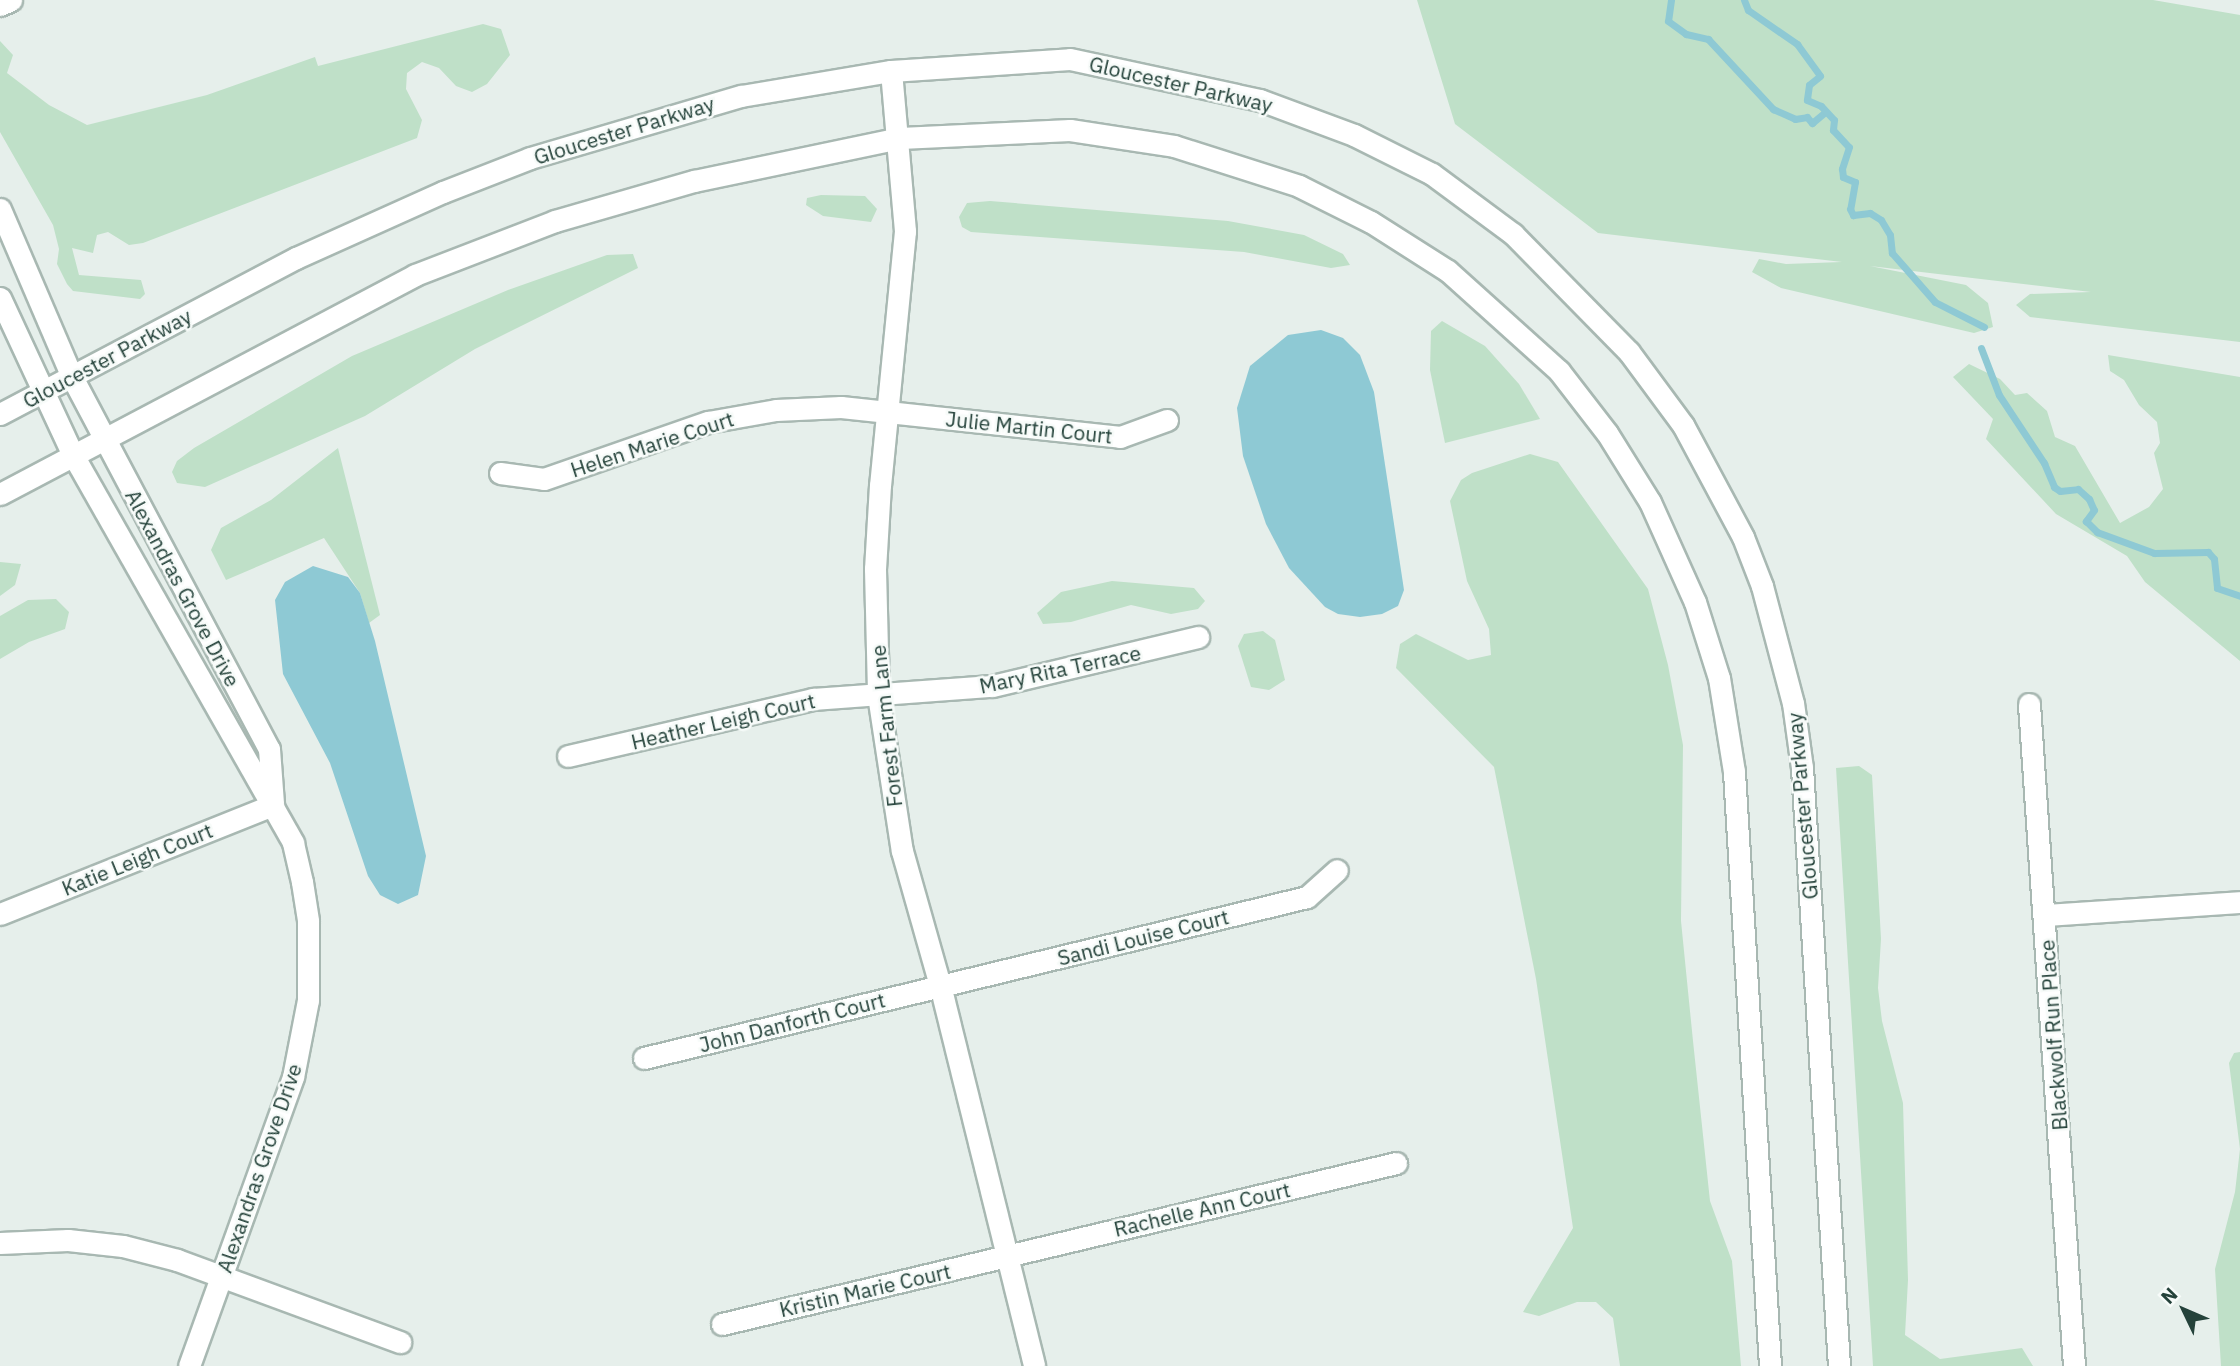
<!DOCTYPE html>
<style>
body{margin:0}
#map{position:relative;width:2240px;height:1366px;overflow:hidden;background:#e6efeb;font-family:"IBM Plex Sans",sans-serif}
div>[style]{position:absolute}
.green>*{inset:0;background:#bfe0c8}
.water>*{inset:0;background:#8ec9d4}
.stream>*{height:7px;margin:-3.5px;padding:0 3.5px;transform-origin:3.5px;border-radius:3.5px;background:#8ec9d4}
.roads{filter:drop-shadow(2px 0 #a8b8b2) drop-shadow(-2px 0 #a8b8b2) drop-shadow(0 2px #a8b8b2) drop-shadow(0 -2px #a8b8b2)}
.minor>*{height:21px;margin:-10.5px;padding:0 10.5px;transform-origin:10.5px;border-radius:10.5px;background:#fff}
.secondary>*{height:21px;margin:-10.5px;padding:0 10.5px;transform-origin:10.5px;border-radius:10.5px;background:#fff}
span{translate:-50% -50%;white-space:nowrap;text-align:center;line-height:1.15;-webkit-text-stroke:5px #f7fbf9;paint-order:stroke}
.street-label{font-size:21px;color:#24423a}
.north{position:absolute;left:2149px;top:1275px;width:70px;height:70px;-webkit-text-stroke:5px #f7fbf9;paint-order:stroke;rotate:314deg;font-size:19px;font-weight:700;line-height:28px;text-align:center;color:#24423a}
.north::after{content:'';display:block;margin:auto;width:24px;height:32px;background:#24423a;clip-path:polygon(50% 0,100% 100%,50% 72%,0 100%)}
</style>
<div id="map">
<div class="green">
<i style="clip-path:polygon(1417px 0,2153px 0,2240px 15px,2240px 342px,2030px 317px,2016px 305px,2030px 294px,2091px 292px,1870px 266px,1966px 285px,1988px 303px,1993px 327px,1974px 333px,1781px 288px,1752px 272px,1759px 259px,1786px 264px,1842px 262px,1598px 233px,1455px 124px)"></i>
<i style="clip-path:polygon(483px 24px,501px 29px,510px 55px,487px 84px,472px 92px,456px 86px,439px 68px,422px 62px,407px 73px,406px 89px,422px 120px,417px 138px,143px 243px,129px 245px,108px 232px,97px 235px,93px 253px,72px 248px,79px 275px,141px 280px,145px 294px,140px 299px,73px 291px,67px 284px,57px 264px,59px 249px,53px 225px,0 132px,0 41px,13px 55px,7px 73px,49px 105px,87px 125px,207px 95px,315px 57px,318px 66px)"></i>
<i style="clip-path:polygon(821px 195px,865px 196px,877px 209px,871px 222px,823px 216px,806px 205px,807px 198px)"></i>
<i style="clip-path:polygon(990px 201px,1228px 221px,1304px 235px,1343px 254px,1350px 265px,1331px 268px,1244px 252px,971px 232px,962px 227px,959px 217px,967px 203px)"></i>
<i style="clip-path:polygon(633px 254px,638px 268px,475px 349px,365px 416px,205px 487px,177px 483px,172px 472px,177px 461px,194px 448px,352px 356px,508px 290px,607px 255px)"></i>
<i style="clip-path:polygon(1442px 321px,1485px 346px,1519px 384px,1540px 419px,1445px 443px,1430px 370px,1431px 331px)"></i>
<i style="clip-path:polygon(2108px 355px,2240px 377px,2240px 661px,2145px 582px,2127px 556px,2056px 514px,1986px 439px,1993px 419px,1953px 377px,1969px 364px,2000px 379px,2015px 395px,2027px 393px,2047px 411px,2055px 437px,2075px 446px,2120px 523px,2149px 507px,2163px 489px,2154px 453px,2160px 443px,2157px 422px,2139px 405px,2124px 380px,2110px 371px)"></i>
<i style="clip-path:polygon(338px 448px,380px 615px,369px 623px,360px 593px,324px 538px,226px 580px,211px 550px,221px 528px,271px 500px)"></i>
<i style="clip-path:polygon(1530px 454px,1558px 462px,1648px 589px,1668px 665px,1683px 745px,1681px 921px,1693px 1041px,1710px 1201px,1732px 1261px,1741px 1366px,1620px 1366px,1613px 1318px,1596px 1302px,1577px 1302px,1539px 1316px,1523px 1312px,1573px 1228px,1536px 979px,1494px 767px,1396px 668px,1400px 644px,1416px 634px,1468px 660px,1491px 655px,1489px 629px,1467px 581px,1450px 501px,1461px 480px,1472px 473px)"></i>
<i style="clip-path:polygon(0 562px,21px 564px,15px 585px,0 596px)"></i>
<i style="clip-path:polygon(1112px 581px,1194px 588px,1205px 601px,1198px 609px,1171px 614px,1131px 605px,1071px 622px,1043px 624px,1037px 613px,1061px 592px)"></i>
<i style="clip-path:polygon(56px 599px,69px 612px,65px 629px,29px 642px,0 659px,0 616px,28px 600px)"></i>
<i style="clip-path:polygon(1263px 631px,1275px 640px,1285px 680px,1269px 690px,1251px 687px,1238px 646px,1244px 634px)"></i>
<i style="clip-path:polygon(1859px 766px,1872px 775px,1881px 939px,1878px 988px,1882px 1021px,1903px 1103px,1908px 1280px,1905px 1335px,1940px 1359px,2022px 1348px,2033px 1366px,1873px 1366px,1836px 768px)"></i>
<i style="clip-path:polygon(2240px 1052px,2240px 1366px,2221px 1366px,2215px 1269px,2235px 1192px,2240px 1149px,2229px 1063px,2234px 1053px)"></i>
</div>
<div class="water">
<i style="clip-path:polygon(1321px 330px,1343px 338px,1360px 355px,1374px 392px,1404px 590px,1398px 606px,1382px 614px,1360px 617px,1338px 614px,1325px 607px,1289px 568px,1266px 524px,1243px 456px,1237px 408px,1250px 366px,1288px 335px)"></i>
<i style="clip-path:polygon(313px 566px,348px 577px,360px 593px,375px 641px,426px 856px,418px 895px,398px 904px,380px 895px,368px 876px,330px 763px,283px 674px,275px 600px,285px 582px)"></i>
</div>
<div class="stream">
<i style="left:1671px;top:0;width:21px;rotate:98deg"></i>
<i style="left:1668px;top:21px;width:22px;rotate:36deg"></i>
<i style="left:1686px;top:34px;width:23px;rotate:13deg"></i>
<i style="left:1708px;top:39px;width:96px;rotate:47.1deg"></i>
<i style="left:1773px;top:109px;width:24px;rotate:24deg"></i>
<i style="left:1795px;top:119px;width:12px;rotate:-9deg"></i>
<i style="left:1807px;top:117px;width:8px;rotate:50deg"></i>
<i style="left:1812px;top:123px;width:17px;rotate:-40deg"></i>
<i style="left:1744px;top:0;width:11px;rotate:68deg"></i>
<i style="left:1748px;top:10px;width:60px;rotate:34.8deg"></i>
<i style="left:1797px;top:44px;width:39px;rotate:54deg"></i>
<i style="left:1820px;top:76px;width:14px;rotate:141deg"></i>
<i style="left:1809px;top:85px;width:15px;rotate:98deg"></i>
<i style="left:1807px;top:100px;width:15px;rotate:23deg"></i>
<i style="left:1821px;top:106px;width:19px;rotate:47deg"></i>
<i style="left:1834px;top:120px;width:10px;rotate:96deg"></i>
<i style="left:1833px;top:130px;width:23px;rotate:47deg"></i>
<i style="left:1849px;top:147px;width:23px;rotate:108deg"></i>
<i style="left:1842px;top:169px;width:8px;rotate:83deg"></i>
<i style="left:1843px;top:177px;width:13px;rotate:23deg"></i>
<i style="left:1855px;top:182px;width:27px;rotate:100deg"></i>
<i style="left:1850px;top:209px;width:7px;rotate:63deg"></i>
<i style="left:1853px;top:215px;width:17px;rotate:-7deg"></i>
<i style="left:1870px;top:213px;width:13px;rotate:32deg"></i>
<i style="left:1881px;top:220px;width:17px;rotate:59deg"></i>
<i style="left:1890px;top:235px;width:18px;rotate:84deg"></i>
<i style="left:1892px;top:253px;width:65px;rotate:48.7deg"></i>
<i style="left:1935px;top:302px;width:55px;rotate:27deg"></i>
<i style="left:1981px;top:348px;width:50px;rotate:69deg"></i>
<i style="left:1999px;top:395px;width:82px;rotate:56.5deg"></i>
<i style="left:2044px;top:463px;width:26px;rotate:67deg"></i>
<i style="left:2054px;top:487px;width:7px;rotate:34deg"></i>
<i style="left:2060px;top:491px;width:18px;rotate:-6deg"></i>
<i style="left:2078px;top:489px;width:15px;rotate:42deg"></i>
<i style="left:2089px;top:499px;width:12px;rotate:66deg"></i>
<i style="left:2094px;top:510px;width:14px;rotate:126deg"></i>
<i style="left:2086px;top:521px;width:16px;rotate:45deg"></i>
<i style="left:2097px;top:532px;width:61px;rotate:20.2deg"></i>
<i style="left:2154px;top:553px;width:54px;rotate:-1.1deg"></i>
<i style="left:2208px;top:552px;width:9px;rotate:49deg"></i>
<i style="left:2214px;top:559px;width:29px;rotate:84deg"></i>
<i style="left:2217px;top:588px;width:24px;rotate:19deg"></i>
</div>
<div class="roads">
<div class="minor">
<i style="left:0;top:5px;width:12px;rotate:-24deg"></i>
<i style="left:891px;top:71px;width:161px;rotate:85deg"></i>
<i style="left:905px;top:231px;width:255px;rotate:95.6deg"></i>
<i style="left:880px;top:485px;width:84px;rotate:93.4deg"></i>
<i style="left:875px;top:569px;width:126px;rotate:88.6deg"></i>
<i style="left:878px;top:695px;width:158px;rotate:81.3deg"></i>
<i style="left:902px;top:851px;width:139px;rotate:74.2deg"></i>
<i style="left:940px;top:985px;width:392px;rotate:76.1deg"></i>
<i style="left:0;top:209px;width:183px;rotate:66.8deg"></i>
<i style="left:72px;top:377px;width:421px;rotate:62.1deg"></i>
<i style="left:269px;top:749px;width:54px;rotate:85.8deg"></i>
<i style="left:0;top:298px;width:173px;rotate:65.1deg"></i>
<i style="left:73px;top:455px;width:446px;rotate:60.4deg"></i>
<i style="left:293px;top:843px;width:40px;rotate:77deg"></i>
<i style="left:302px;top:882px;width:39px;rotate:81deg"></i>
<i style="left:308px;top:921px;width:79px;rotate:90deg"></i>
<i style="left:308px;top:1000px;width:78px;rotate:101deg"></i>
<i style="left:293px;top:1077px;width:307px;rotate:109.8deg"></i>
<i style="left:500px;top:473px;width:44px;rotate:7.8deg"></i>
<i style="left:544px;top:479px;width:174px;rotate:-19.2deg"></i>
<i style="left:708px;top:422px;width:69px;rotate:-10deg"></i>
<i style="left:776px;top:410px;width:65px;rotate:-2.6deg"></i>
<i style="left:841px;top:407px;width:281px;rotate:6.1deg"></i>
<i style="left:1120px;top:437px;width:50px;rotate:-19.9deg"></i>
<i style="left:2029px;top:704px;width:664px;rotate:86.11deg"></i>
<i style="left:568px;top:756px;width:252px;rotate:-13.1deg"></i>
<i style="left:813px;top:699px;width:179px;rotate:-4.2deg"></i>
<i style="left:992px;top:686px;width:212px;rotate:-13.4deg"></i>
<i style="left:0;top:914px;width:294px;rotate:-21.8deg"></i>
<i style="left:2045px;top:915px;width:195px;rotate:-3.8deg"></i>
<i style="left:644px;top:1058px;width:682px;rotate:-13.65deg"></i>
<i style="left:1307px;top:897px;width:40px;rotate:-42deg"></i>
<i style="left:0;top:1243px;width:68px;rotate:-2.5deg"></i>
<i style="left:68px;top:1240px;width:55px;rotate:6.2deg"></i>
<i style="left:123px;top:1246px;width:56px;rotate:14.5deg"></i>
<i style="left:177px;top:1260px;width:238px;rotate:20.2deg"></i>
<i style="left:722px;top:1324px;width:693px;rotate:-13.43deg"></i>
</div>
<div class="secondary">
<i style="left:0;top:414px;width:335px;rotate:-27.8deg"></i>
<i style="left:296px;top:258px;width:161px;rotate:-24.2deg"></i>
<i style="left:443px;top:192px;width:93px;rotate:-21.3deg"></i>
<i style="left:530px;top:158px;width:220px;rotate:-16.4deg"></i>
<i style="left:741px;top:96px;width:152px;rotate:-9.5deg"></i>
<i style="left:891px;top:71px;width:179px;rotate:-3.8deg"></i>
<i style="left:1070px;top:59px;width:194px;rotate:12.2deg"></i>
<i style="left:1260px;top:100px;width:100px;rotate:20.4deg"></i>
<i style="left:1354px;top:135px;width:87px;rotate:26.6deg"></i>
<i style="left:1432px;top:174px;width:101px;rotate:36.5deg"></i>
<i style="left:1513px;top:234px;width:165px;rotate:45.5deg"></i>
<i style="left:1629px;top:352px;width:91px;rotate:53.5deg"></i>
<i style="left:1683px;top:425px;width:127px;rotate:61.8deg"></i>
<i style="left:1743px;top:537px;width:53px;rotate:68.8deg"></i>
<i style="left:1762px;top:586px;width:121px;rotate:75.2deg"></i>
<i style="left:1793px;top:703px;width:66px;rotate:82.1deg"></i>
<i style="left:1802px;top:768px;width:599px;rotate:86.46deg"></i>
<i style="left:0;top:494px;width:469px;rotate:-27.8deg"></i>
<i style="left:415px;top:275px;width:150px;rotate:-21.1deg"></i>
<i style="left:555px;top:221px;width:145px;rotate:-16.1deg"></i>
<i style="left:694px;top:181px;width:210px;rotate:-11.8deg"></i>
<i style="left:900px;top:138px;width:170px;rotate:-2.7deg"></i>
<i style="left:1070px;top:130px;width:105px;rotate:8.7deg"></i>
<i style="left:1174px;top:146px;width:131px;rotate:17.7deg"></i>
<i style="left:1299px;top:186px;width:80px;rotate:26.6deg"></i>
<i style="left:1371px;top:222px;width:91px;rotate:32.5deg"></i>
<i style="left:1448px;top:271px;width:149px;rotate:42deg"></i>
<i style="left:1559px;top:371px;width:78px;rotate:52.3deg"></i>
<i style="left:1607px;top:433px;width:81px;rotate:58.1deg"></i>
<i style="left:1650px;top:502px;width:110px;rotate:65.8deg"></i>
<i style="left:1695px;top:602px;width:80px;rotate:72.5deg"></i>
<i style="left:1719px;top:678px;width:95px;rotate:80.9deg"></i>
<i style="left:1734px;top:772px;width:595px;rotate:86.53deg"></i>
</div>
</div>
<div class="street-label">
<span style="left:1181px;top:84px;rotate:13deg">Gloucester Parkway</span>
<span style="left:624px;top:130px;rotate:-17deg">Gloucester Parkway</span>
<span style="left:107px;top:358px;rotate:-28deg">Gloucester Parkway</span>
<span style="left:1029px;top:427px;rotate:6deg">Julie Martin Court</span>
<span style="left:652px;top:444px;rotate:-18deg">Helen Marie Court</span>
<span style="left:183px;top:588px;rotate:62deg">Alexandras Grove Drive</span>
<span style="left:1060px;top:669px;rotate:-12deg">Mary Rita Terrace</span>
<span style="left:723px;top:721px;rotate:-13deg">Heather Leigh Court</span>
<span style="left:886px;top:726px;rotate:-96deg">Forest Farm Lane</span>
<span style="left:1802px;top:806px;rotate:-95deg">Gloucester Parkway</span>
<span style="left:137px;top:859px;rotate:-22deg">Katie Leigh Court</span>
<span style="left:1143px;top:937px;rotate:-14deg">Sandi Louise Court</span>
<span style="left:792px;top:1022px;rotate:-14deg">John Danforth Court</span>
<span style="left:2053px;top:1035px;rotate:-94deg">Blackwolf Run Place</span>
<span style="left:259px;top:1168px;rotate:-71deg">Alexandras Grove Drive</span>
<span style="left:1202px;top:1209px;rotate:-13deg">Rachelle Ann Court</span>
<span style="left:865px;top:1290px;rotate:-13deg">Kristin Marie Court</span>
</div>
<div class="north">N</div>
</div>
